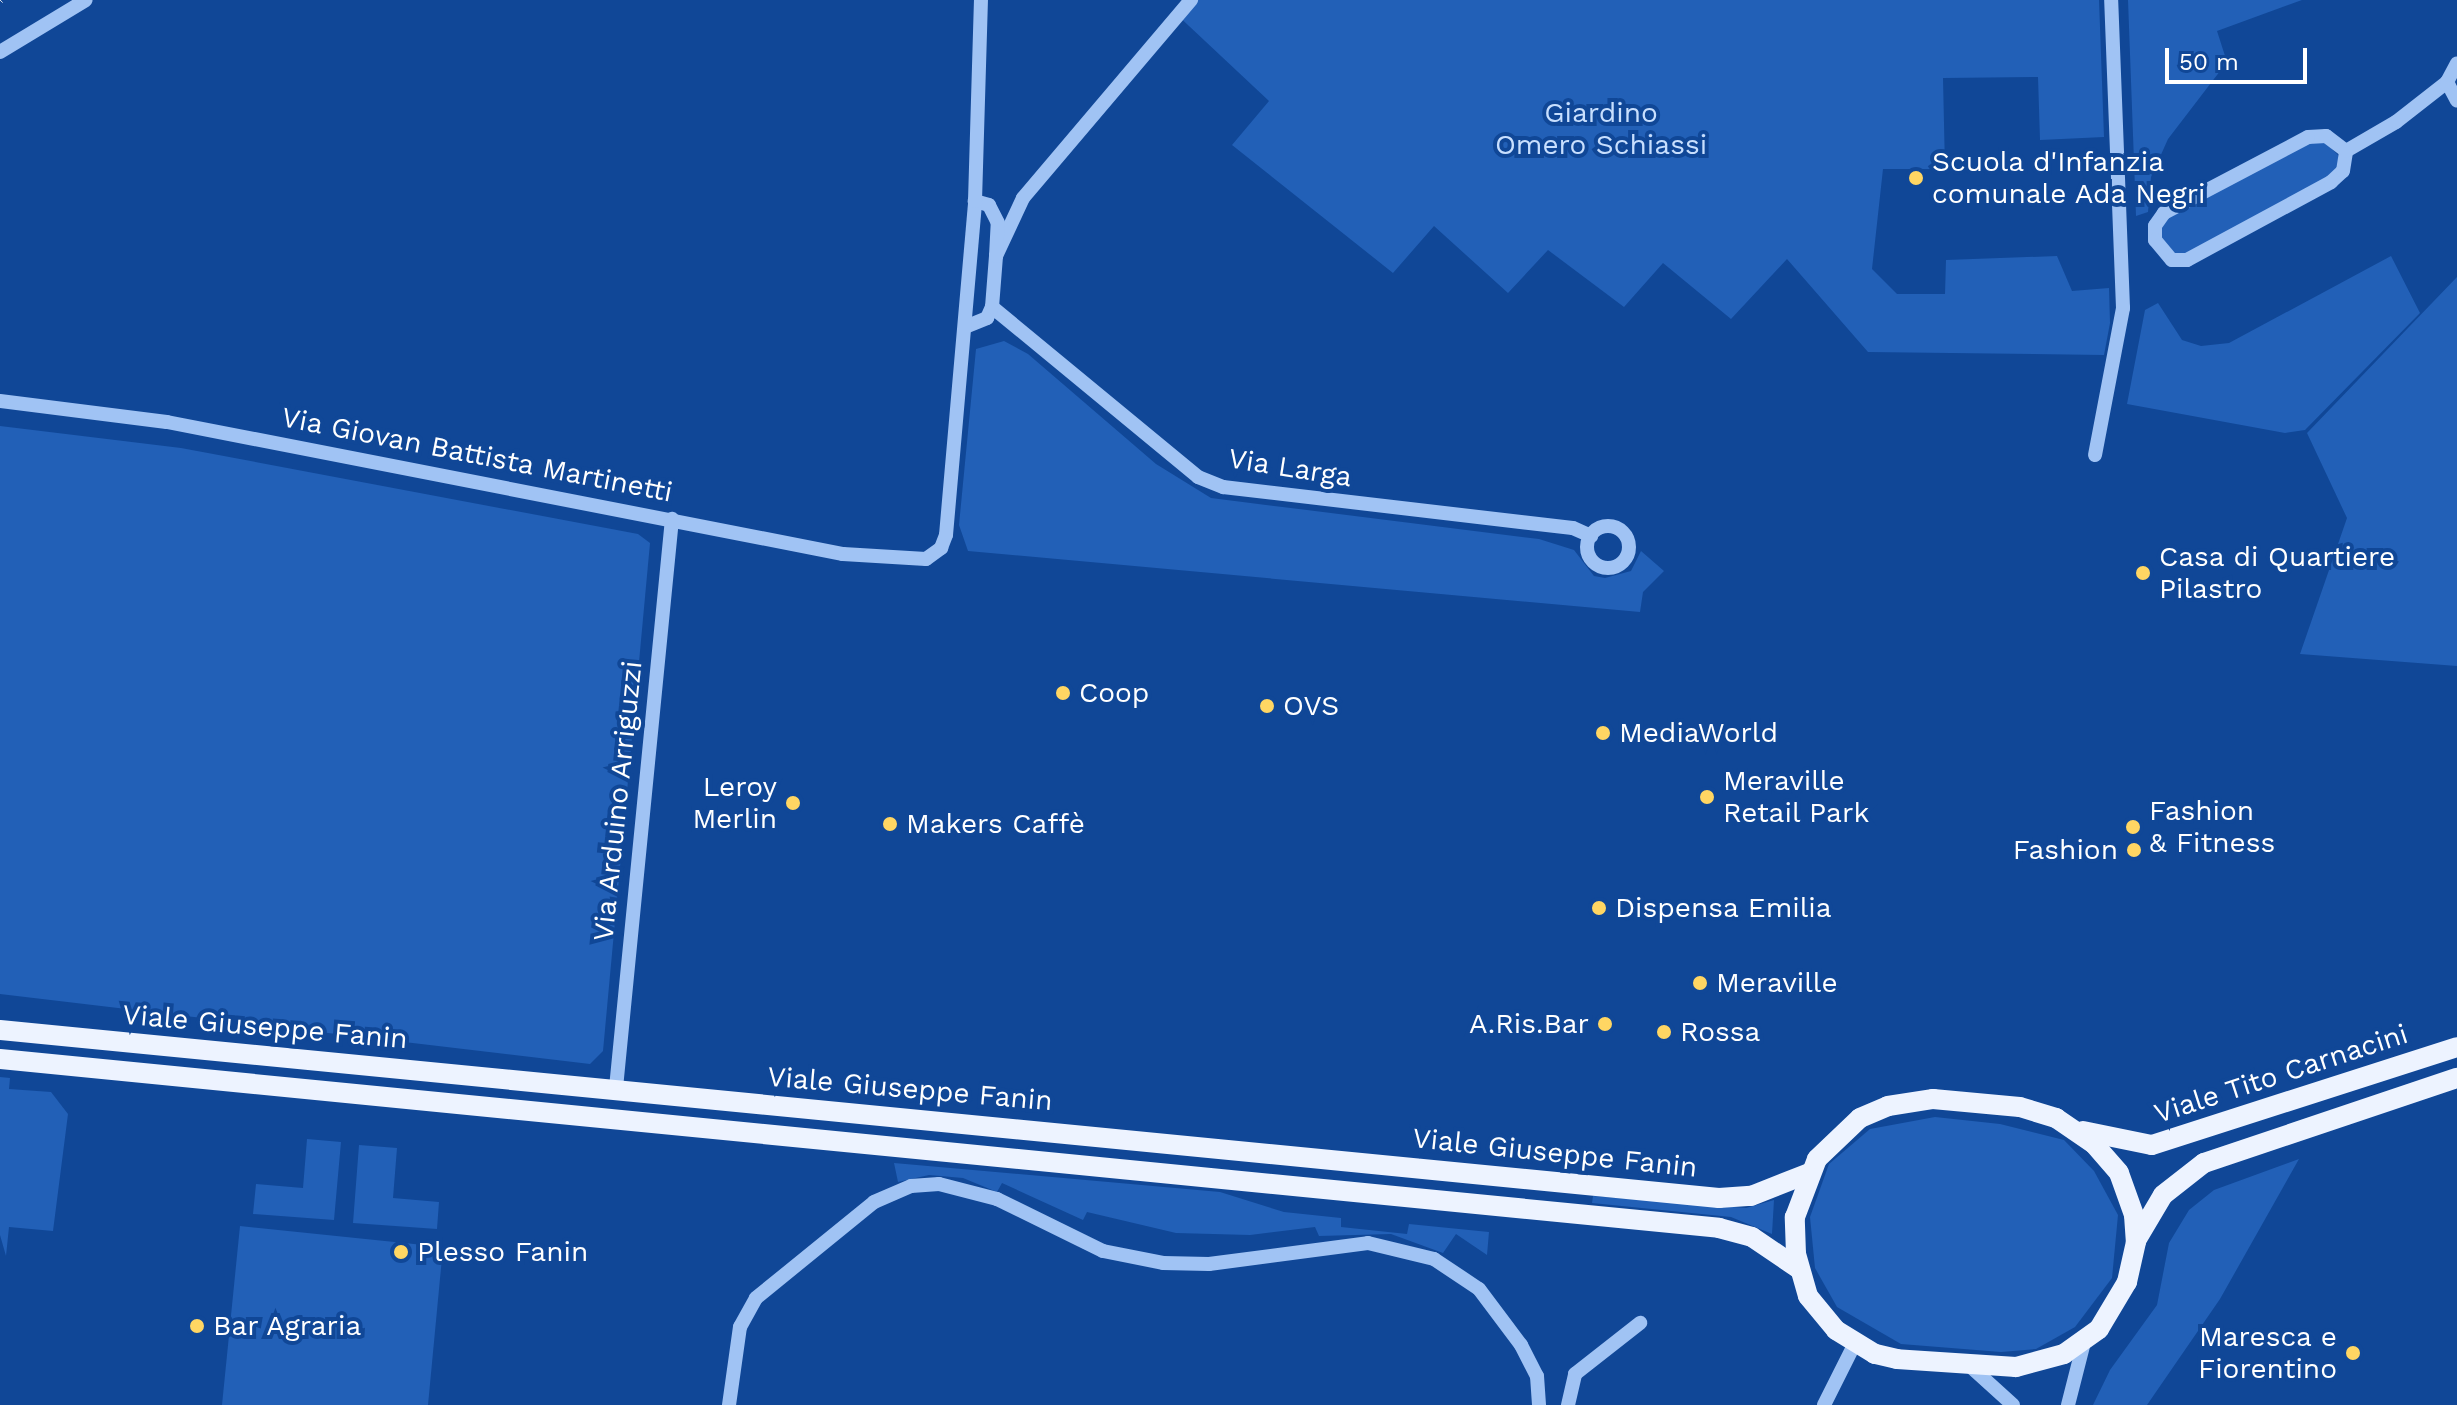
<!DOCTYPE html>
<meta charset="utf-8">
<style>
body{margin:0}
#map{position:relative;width:2457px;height:1405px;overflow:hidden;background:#104797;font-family:"Work Sans",sans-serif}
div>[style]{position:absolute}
.green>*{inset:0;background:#2260b7}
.minor>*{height:14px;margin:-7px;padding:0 7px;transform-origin:7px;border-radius:7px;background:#a0c3f4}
.minor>.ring{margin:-7px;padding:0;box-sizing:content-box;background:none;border:14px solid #a0c3f4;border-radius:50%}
.major>*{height:20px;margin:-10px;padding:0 10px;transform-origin:10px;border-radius:10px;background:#edf3ff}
.rail>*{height:6px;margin-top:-3px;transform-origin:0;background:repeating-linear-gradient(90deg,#fff 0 14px,transparent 0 20px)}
.dots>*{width:22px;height:22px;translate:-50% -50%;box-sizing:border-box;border:4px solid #104797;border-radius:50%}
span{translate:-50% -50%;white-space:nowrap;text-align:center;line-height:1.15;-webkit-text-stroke:8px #104797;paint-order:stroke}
.park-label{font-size:28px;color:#c8dffe}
.poi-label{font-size:28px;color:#fff}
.left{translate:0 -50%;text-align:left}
.right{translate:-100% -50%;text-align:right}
.street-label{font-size:28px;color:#fff}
.scale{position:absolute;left:2165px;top:48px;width:142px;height:36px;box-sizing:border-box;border:4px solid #fff;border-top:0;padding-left:10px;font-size:24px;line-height:28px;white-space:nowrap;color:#fff;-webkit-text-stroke:6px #104797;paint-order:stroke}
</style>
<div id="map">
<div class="green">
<i style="clip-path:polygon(1183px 0,2099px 0,2104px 137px,2040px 140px,2038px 77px,1943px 78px,1945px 169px,1883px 169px,1872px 269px,1897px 294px,1945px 294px,1946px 260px,2057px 256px,2072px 291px,2109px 288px,2110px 323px,2104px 355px,1868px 352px,1787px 259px,1731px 319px,1663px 263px,1624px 307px,1548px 250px,1508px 293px,1434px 226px,1393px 273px,1232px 145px,1269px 101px,1173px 11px)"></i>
<i style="clip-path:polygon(2128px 0,2302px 0,2217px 31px,2227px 62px,2168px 139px,2151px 177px,2148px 212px,2136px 216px)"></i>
<i style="clip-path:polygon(2311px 141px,2324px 141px,2338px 155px,2339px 166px,2329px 178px,2185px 254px,2173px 254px,2162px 240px,2160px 229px,2170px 216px)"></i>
<i style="clip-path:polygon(2391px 256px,2420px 313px,2305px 430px,2285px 433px,2127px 404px,2145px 310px,2158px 303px,2182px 340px,2201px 346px,2229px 343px)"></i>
<i style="clip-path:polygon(2457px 277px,2457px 666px,2300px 654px,2347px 518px,2307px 433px)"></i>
<i style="clip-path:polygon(1004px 341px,1028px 354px,1156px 464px,1211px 498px,1539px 539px,1574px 550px,1594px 576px,1605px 578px,1631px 571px,1641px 551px,1664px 571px,1643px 592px,1640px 612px,968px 551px,959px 525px,976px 349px)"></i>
<i style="clip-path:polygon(0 426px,181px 448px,638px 534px,650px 543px,603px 1051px,590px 1064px,0 994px)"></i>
<i style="clip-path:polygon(0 1077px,10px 1078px,9px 1089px,51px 1092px,68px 1114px,53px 1231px,9px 1227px,6px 1256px,0 1235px)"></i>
<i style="clip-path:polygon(1935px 1117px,2000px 1124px,2064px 1140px,2094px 1171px,2118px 1215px,2112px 1278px,2075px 1327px,2036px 1349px,2001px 1352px,1901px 1344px,1837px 1307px,1815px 1268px,1810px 1217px,1829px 1164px,1870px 1129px)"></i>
<i style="clip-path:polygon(307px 1139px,341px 1142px,334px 1220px,253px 1214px,256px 1184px,303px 1188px)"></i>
<i style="clip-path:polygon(359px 1145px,397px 1148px,393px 1198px,439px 1202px,437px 1229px,353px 1223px)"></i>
<i style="clip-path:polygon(2299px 1159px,2220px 1299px,2147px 1405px,2093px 1405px,2110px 1370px,2157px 1305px,2169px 1243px,2189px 1210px,2214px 1190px)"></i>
<i style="clip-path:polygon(894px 1163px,1220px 1192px,1284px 1212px,1341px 1218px,1341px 1227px,1407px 1234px,1409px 1224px,1489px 1232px,1487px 1255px,1456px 1234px,1443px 1253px,1391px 1234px,1319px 1236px,1315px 1227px,1250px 1235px,1176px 1233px,1087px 1212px,1083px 1220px,1002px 1183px,997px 1192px,963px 1178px,929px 1175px,898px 1182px)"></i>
<i style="clip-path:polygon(1593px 1196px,1746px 1208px,1774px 1200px,1772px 1234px,1731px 1217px,1592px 1203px)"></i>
<i style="clip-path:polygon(240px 1226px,443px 1247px,428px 1405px,222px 1405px)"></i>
</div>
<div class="minor">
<i style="left:0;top:52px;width:100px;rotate:-31.2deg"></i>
<i style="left:2447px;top:82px;width:21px;rotate:62deg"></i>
<i style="left:2346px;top:151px;width:25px;rotate:-143deg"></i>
<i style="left:2326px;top:136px;width:18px;rotate:177deg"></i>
<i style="left:2308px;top:137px;width:163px;rotate:152.2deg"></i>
<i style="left:2164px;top:213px;width:16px;rotate:125deg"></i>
<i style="left:2155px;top:226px;width:14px;rotate:90deg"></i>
<i style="left:2155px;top:240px;width:26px;rotate:50deg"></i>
<i style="left:2172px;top:260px;width:15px"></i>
<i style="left:2187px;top:260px;width:164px;rotate:-28.4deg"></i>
<i style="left:2331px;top:182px;width:16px;rotate:-43deg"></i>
<i style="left:2343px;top:171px;width:20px;rotate:-81deg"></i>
<i style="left:2346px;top:151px;width:58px;rotate:-30.1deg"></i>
<i style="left:2396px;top:122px;width:65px;rotate:-38.1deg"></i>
<i style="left:2447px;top:82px;width:21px;rotate:-62deg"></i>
<i style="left:996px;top:256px;width:64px;rotate:-65deg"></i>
<i style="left:1023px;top:198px;width:260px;rotate:-49.7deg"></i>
<i style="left:992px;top:307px;width:267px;rotate:39.5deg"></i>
<i style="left:1198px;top:477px;width:27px;rotate:22deg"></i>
<i style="left:1223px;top:487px;width:352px;rotate:6.7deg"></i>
<i style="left:1573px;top:528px;width:20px;rotate:24deg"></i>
<i style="left:965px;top:327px;width:24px;rotate:-22deg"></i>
<i style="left:987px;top:318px;width:12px;rotate:-66deg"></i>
<i style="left:992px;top:307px;width:51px;rotate:-85.5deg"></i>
<i style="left:996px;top:256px;width:33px;rotate:-87deg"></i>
<i style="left:998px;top:223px;width:20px;rotate:-117deg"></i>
<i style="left:989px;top:205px;width:15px;rotate:-164deg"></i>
<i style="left:0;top:401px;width:168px;rotate:7.2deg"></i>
<i style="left:167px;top:422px;width:689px;rotate:11.05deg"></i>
<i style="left:843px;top:554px;width:83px;rotate:3.4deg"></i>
<i style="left:926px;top:559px;width:19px;rotate:-36deg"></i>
<i style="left:941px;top:548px;width:14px;rotate:-69deg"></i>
<i style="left:946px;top:535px;width:335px;rotate:-85deg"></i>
<i style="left:975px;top:201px;width:201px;rotate:-88.3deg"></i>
<i style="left:2095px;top:455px;width:150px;rotate:-79.2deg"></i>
<i style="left:2123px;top:308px;width:308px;rotate:-92.2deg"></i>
<i class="ring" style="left:1587px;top:526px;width:28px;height:28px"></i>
<i style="left:616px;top:1088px;width:572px;rotate:-84.38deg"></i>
<i style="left:1970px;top:1366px;width:58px;rotate:42.2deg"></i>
<i style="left:729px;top:1405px;width:79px;rotate:-82deg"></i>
<i style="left:740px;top:1327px;width:33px;rotate:-61deg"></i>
<i style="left:756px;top:1298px;width:152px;rotate:-39.1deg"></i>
<i style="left:874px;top:1202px;width:40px;rotate:-23.4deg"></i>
<i style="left:911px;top:1186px;width:28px;rotate:-4deg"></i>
<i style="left:939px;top:1184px;width:60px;rotate:14.5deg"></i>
<i style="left:997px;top:1199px;width:118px;rotate:26.1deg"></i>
<i style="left:1103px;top:1251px;width:61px;rotate:11.3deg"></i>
<i style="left:1163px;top:1263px;width:46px;rotate:1.2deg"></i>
<i style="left:1209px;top:1264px;width:160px;rotate:-7.5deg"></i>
<i style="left:1368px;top:1243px;width:68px;rotate:13.6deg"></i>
<i style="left:1434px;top:1259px;width:54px;rotate:33.7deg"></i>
<i style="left:1479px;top:1289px;width:70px;rotate:53.1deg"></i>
<i style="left:1521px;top:1345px;width:35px;rotate:63deg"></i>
<i style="left:1537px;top:1376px;width:29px;rotate:86deg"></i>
<i style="left:1568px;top:1405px;width:32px;rotate:-77deg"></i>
<i style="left:1575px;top:1374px;width:83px;rotate:-38.1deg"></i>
<i style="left:1824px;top:1405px;width:69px;rotate:-63.4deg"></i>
<i style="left:2068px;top:1405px;width:65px;rotate:-75.7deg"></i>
</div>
<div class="major">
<i style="left:0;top:1030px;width:1727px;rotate:5.58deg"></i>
<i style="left:1719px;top:1198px;width:32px;rotate:-4deg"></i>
<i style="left:1751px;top:1196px;width:62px;rotate:-21.6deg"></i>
<i style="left:0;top:1059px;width:1727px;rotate:5.61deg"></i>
<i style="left:1719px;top:1228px;width:34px;rotate:15deg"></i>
<i style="left:1752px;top:1237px;width:57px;rotate:34.2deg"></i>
<i style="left:1933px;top:1099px;width:87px;rotate:5.3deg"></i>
<i style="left:2020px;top:1107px;width:38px;rotate:17deg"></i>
<i style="left:2056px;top:1118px;width:46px;rotate:34.4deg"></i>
<i style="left:2094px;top:1144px;width:38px;rotate:49deg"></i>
<i style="left:2119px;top:1173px;width:45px;rotate:70.3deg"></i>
<i style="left:2134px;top:1215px;width:27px;rotate:86deg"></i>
<i style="left:2136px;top:1242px;width:41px;rotate:102.7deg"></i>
<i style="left:2127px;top:1282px;width:55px;rotate:120.8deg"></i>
<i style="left:2099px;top:1329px;width:43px;rotate:144.5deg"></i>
<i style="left:2064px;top:1354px;width:50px;rotate:164.8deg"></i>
<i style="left:2016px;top:1367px;width:119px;rotate:-176.2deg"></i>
<i style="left:1897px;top:1359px;width:23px;rotate:-167deg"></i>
<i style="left:1875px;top:1354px;width:46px;rotate:-148.4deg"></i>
<i style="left:1836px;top:1330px;width:44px;rotate:-129.5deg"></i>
<i style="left:1808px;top:1296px;width:44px;rotate:-105.9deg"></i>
<i style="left:1796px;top:1254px;width:37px;rotate:-92deg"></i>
<i style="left:1795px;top:1217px;width:62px;rotate:-69.2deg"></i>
<i style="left:1817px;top:1159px;width:59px;rotate:-43.6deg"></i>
<i style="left:1860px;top:1118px;width:30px;rotate:-23deg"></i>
<i style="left:1888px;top:1106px;width:46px;rotate:-8.8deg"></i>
<i style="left:2083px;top:1131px;width:70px;rotate:11.5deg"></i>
<i style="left:2152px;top:1145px;width:320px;rotate:-17.8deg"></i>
<i style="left:2137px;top:1239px;width:51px;rotate:-59.4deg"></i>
<i style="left:2163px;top:1195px;width:52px;rotate:-38deg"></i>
<i style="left:2204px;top:1163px;width:267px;rotate:-18.6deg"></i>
</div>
<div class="rail">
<i style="left:0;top:1px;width:1px;rotate:-45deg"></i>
</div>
<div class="dots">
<i style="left:1916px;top:178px;background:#ffd663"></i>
<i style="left:2143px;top:573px;background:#ffd663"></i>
<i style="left:1063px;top:693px;background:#ffd663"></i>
<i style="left:1267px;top:706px;background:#ffd663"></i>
<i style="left:1603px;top:733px;background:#ffd663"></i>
<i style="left:1707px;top:797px;background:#ffd663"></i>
<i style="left:793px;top:803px;background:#ffd663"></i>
<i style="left:890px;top:824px;background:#ffd663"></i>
<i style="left:2133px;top:827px;background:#ffd663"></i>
<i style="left:2134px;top:850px;background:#ffd663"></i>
<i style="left:1599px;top:908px;background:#ffd663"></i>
<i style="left:1700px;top:983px;background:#ffd663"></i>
<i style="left:1605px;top:1024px;background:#ffd663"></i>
<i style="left:1664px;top:1032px;background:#ffd663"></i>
<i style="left:401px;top:1252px;background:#ffd663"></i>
<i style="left:197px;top:1326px;background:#ffd663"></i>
<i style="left:2353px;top:1353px;background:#ffd663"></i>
</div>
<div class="park-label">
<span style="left:1601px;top:129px">Giardino<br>Omero Schiassi</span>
</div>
<div class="poi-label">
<span class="left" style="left:1932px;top:178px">Scuola d'Infanzia<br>comunale Ada Negri</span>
<span class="left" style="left:2159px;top:573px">Casa di Quartiere<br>Pilastro</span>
<span class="left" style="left:1079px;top:693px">Coop</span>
<span class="left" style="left:1283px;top:706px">OVS</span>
<span class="left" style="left:1619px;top:733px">MediaWorld</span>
<span class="left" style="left:1723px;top:797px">Meraville<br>Retail Park</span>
<span class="right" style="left:777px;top:803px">Leroy<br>Merlin</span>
<span class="left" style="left:2149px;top:827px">Fashion<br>&amp; Fitness</span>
<span class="left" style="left:906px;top:824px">Makers Caffè</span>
<span class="right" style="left:2118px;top:850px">Fashion</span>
<span class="left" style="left:1615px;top:908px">Dispensa Emilia</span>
<span class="left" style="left:1716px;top:983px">Meraville</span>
<span class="right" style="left:1589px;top:1024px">A.Ris.Bar</span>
<span class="left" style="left:1680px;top:1032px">Rossa</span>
<span class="left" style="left:417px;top:1252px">Plesso Fanin</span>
<span class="left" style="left:213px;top:1326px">Bar Agraria</span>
<span class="right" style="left:2337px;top:1353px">Maresca e<br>Fiorentino</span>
</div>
<div class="street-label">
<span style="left:477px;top:455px;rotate:11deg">Via Giovan Battista Martinetti</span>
<span style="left:1290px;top:468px;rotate:9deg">Via Larga</span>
<span style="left:618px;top:801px;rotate:-84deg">Via Arduino Arriguzzi</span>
<span style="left:265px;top:1027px;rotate:5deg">Viale Giuseppe Fanin</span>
<span style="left:2281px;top:1074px;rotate:-18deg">Viale Tito Carnacini</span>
<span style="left:910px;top:1089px;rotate:5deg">Viale Giuseppe Fanin</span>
<span style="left:1555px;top:1153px;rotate:6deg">Viale Giuseppe Fanin</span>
</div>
<div class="scale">50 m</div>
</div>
